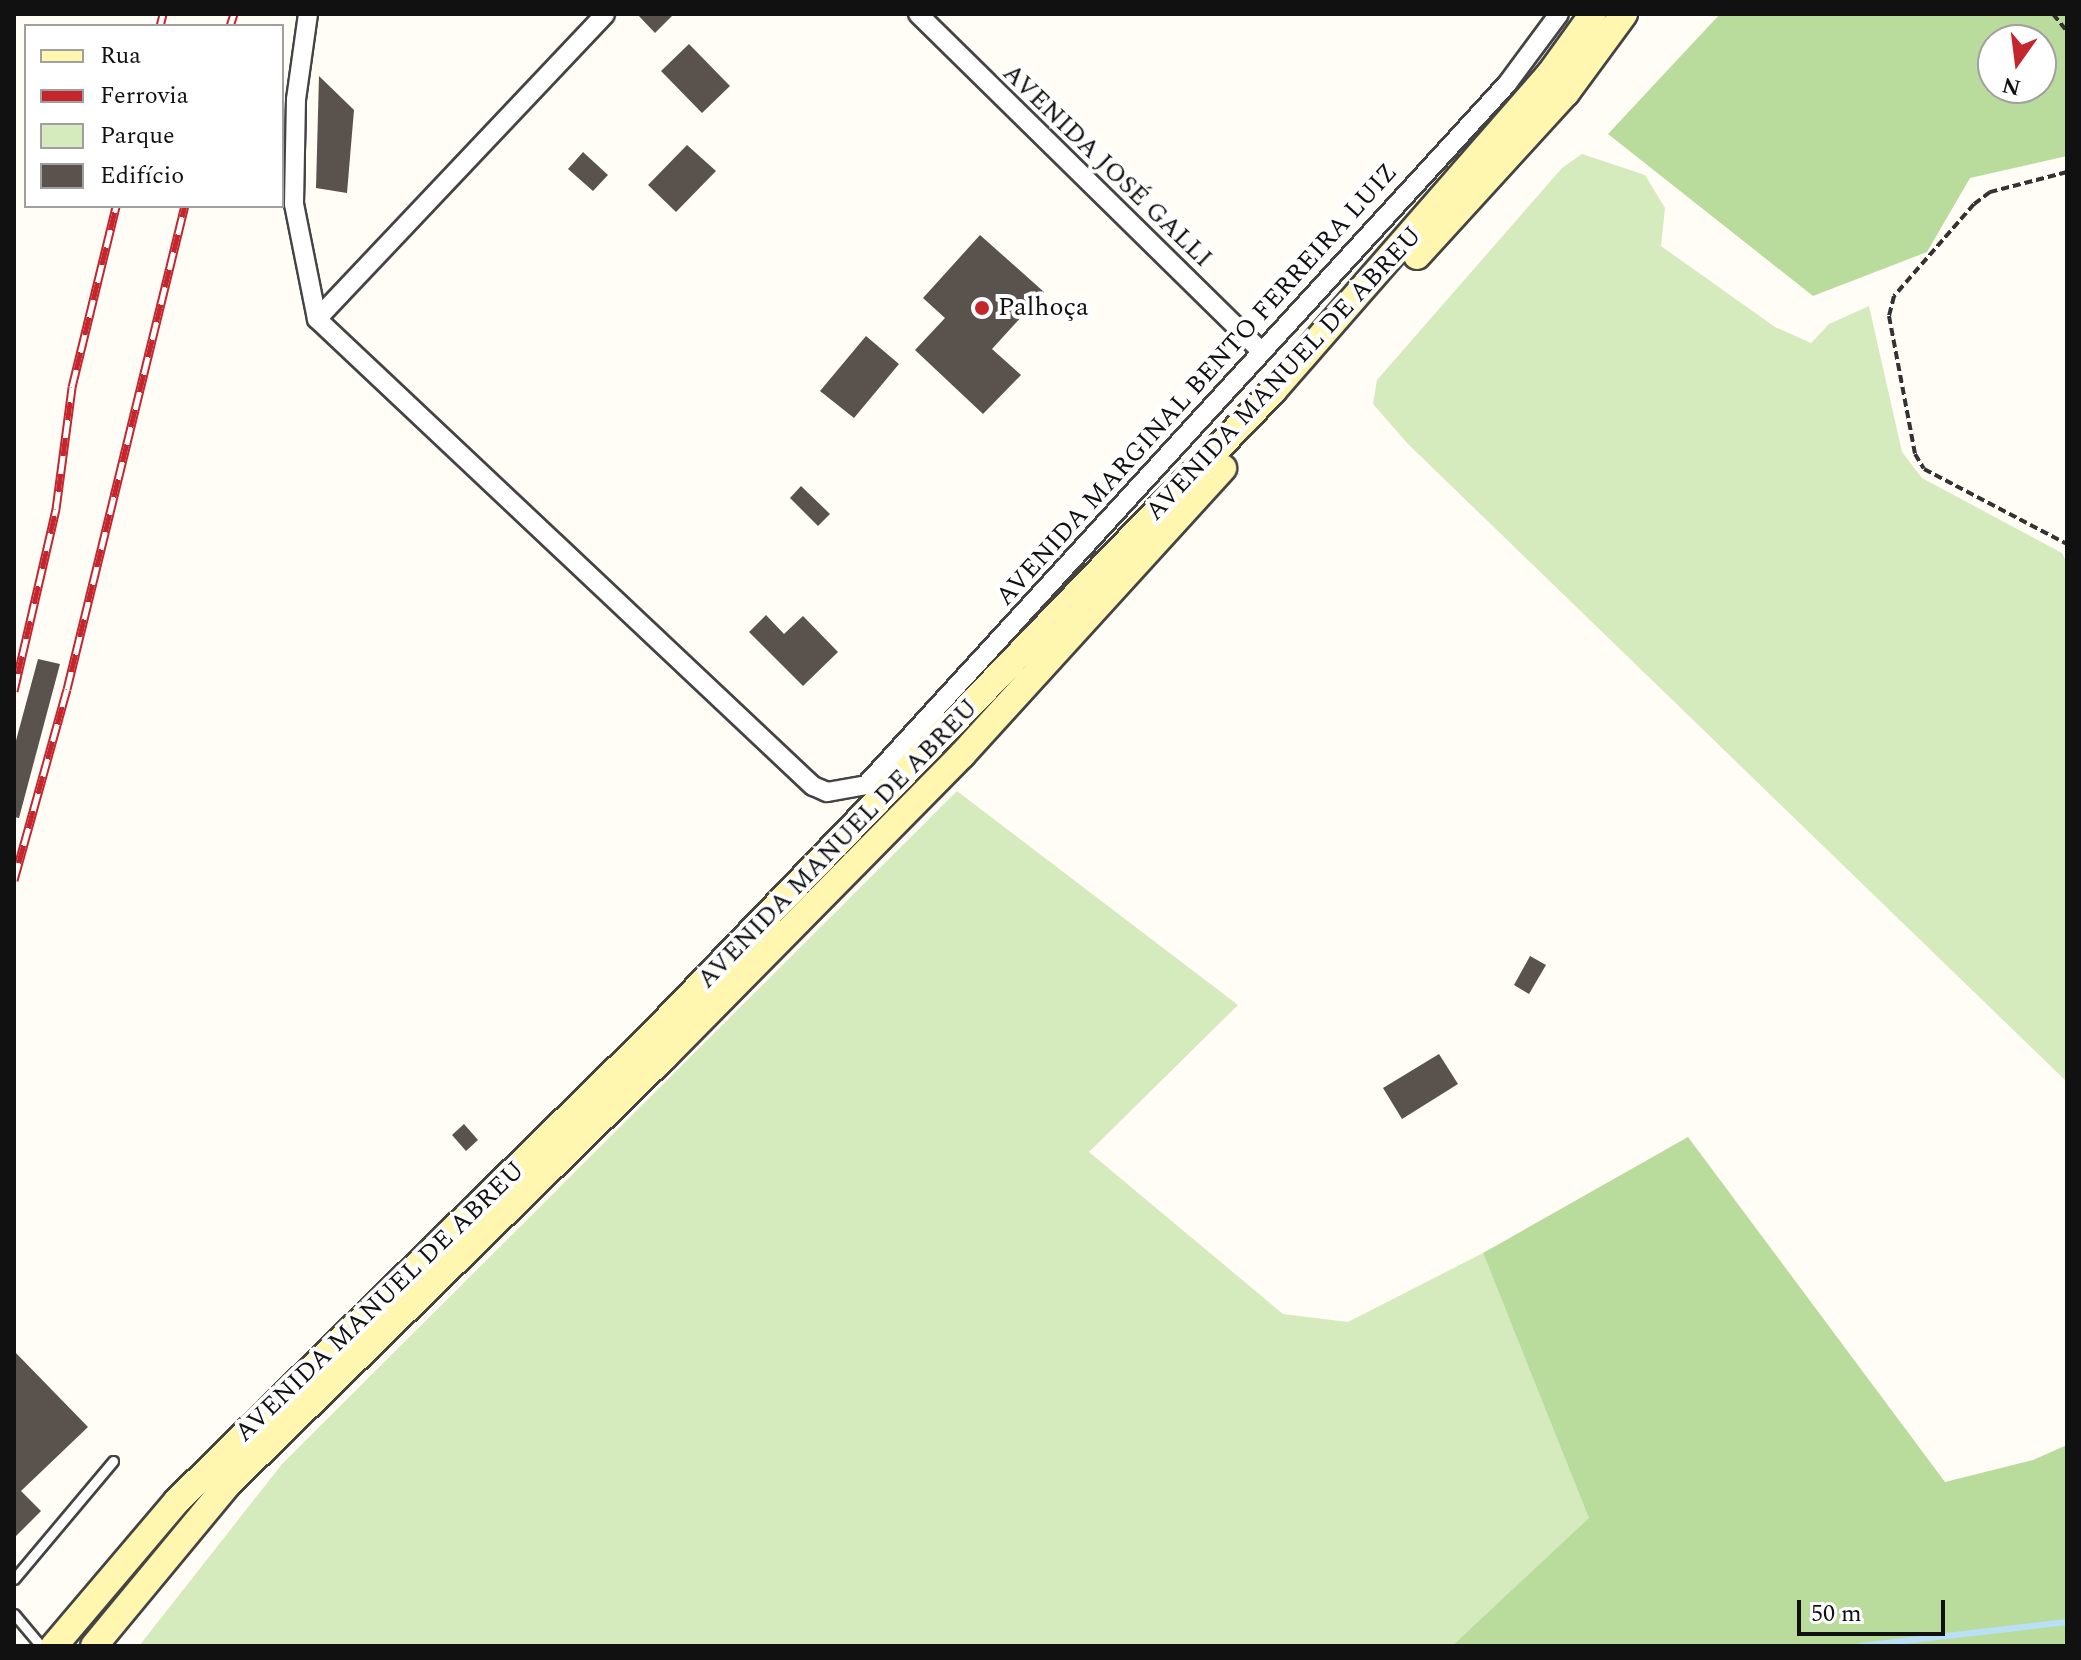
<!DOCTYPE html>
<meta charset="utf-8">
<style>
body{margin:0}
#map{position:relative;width:2081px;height:1660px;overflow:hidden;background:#fffdf5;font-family:Spectral,serif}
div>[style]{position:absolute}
.green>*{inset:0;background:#d5ebbd}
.forest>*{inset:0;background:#b9dc9c}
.stream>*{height:6px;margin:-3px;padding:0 3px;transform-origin:3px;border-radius:3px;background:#b9e0f7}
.building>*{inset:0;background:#5a524d}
.path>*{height:4px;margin-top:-2px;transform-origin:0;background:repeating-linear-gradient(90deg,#333 0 8px,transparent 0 12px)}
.roads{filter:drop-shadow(2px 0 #444) drop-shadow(-2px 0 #444) drop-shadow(0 2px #444) drop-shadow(0 -2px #444)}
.lane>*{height:9px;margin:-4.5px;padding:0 4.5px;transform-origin:4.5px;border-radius:4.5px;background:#fff}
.street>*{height:18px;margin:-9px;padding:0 9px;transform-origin:9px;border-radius:9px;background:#fff}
.secondary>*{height:26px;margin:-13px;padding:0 13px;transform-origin:13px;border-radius:13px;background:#fff6b0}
.rail>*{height:9px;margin-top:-4.5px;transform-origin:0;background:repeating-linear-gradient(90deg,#fff 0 18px,#c4262e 0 36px);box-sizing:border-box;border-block:2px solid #c4262e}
.dots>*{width:22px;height:22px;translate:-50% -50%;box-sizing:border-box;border:4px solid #fff;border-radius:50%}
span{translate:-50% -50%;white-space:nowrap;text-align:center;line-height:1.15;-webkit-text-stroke:8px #fff;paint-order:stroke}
.street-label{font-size:26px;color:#111}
.poi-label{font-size:26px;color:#111}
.left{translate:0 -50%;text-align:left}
.frame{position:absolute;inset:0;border:16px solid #111;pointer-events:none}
.legend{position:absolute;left:24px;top:24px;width:260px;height:184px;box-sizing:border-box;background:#fff;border:2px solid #a0a0a0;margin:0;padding:10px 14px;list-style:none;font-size:24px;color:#111}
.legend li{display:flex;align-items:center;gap:16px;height:40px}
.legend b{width:40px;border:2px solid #a0a0a0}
.north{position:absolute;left:1977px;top:24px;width:80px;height:80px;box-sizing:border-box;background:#fff;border:2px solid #a0a0a0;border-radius:50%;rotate:194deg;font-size:22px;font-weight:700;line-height:32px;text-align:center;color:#111}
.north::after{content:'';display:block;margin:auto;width:28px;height:36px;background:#c4262e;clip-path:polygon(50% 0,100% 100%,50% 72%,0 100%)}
.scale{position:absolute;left:1797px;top:1600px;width:148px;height:36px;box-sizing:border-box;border:4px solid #111;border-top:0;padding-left:10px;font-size:24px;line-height:28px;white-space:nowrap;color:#111;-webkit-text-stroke:6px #fff;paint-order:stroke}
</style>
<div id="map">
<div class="green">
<i style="clip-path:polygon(1582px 154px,1645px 175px,1665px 208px,1661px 246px,1775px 327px,1811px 343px,1829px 324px,1869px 306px,1902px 452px,1922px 478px,2062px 553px,2067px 563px,2067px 1082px,1408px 444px,1373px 404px,1377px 380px,1562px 168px)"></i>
<i style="clip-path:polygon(957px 791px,1238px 1005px,1089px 1152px,1283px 1314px,1348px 1322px,1483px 1253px,1590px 1518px,1452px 1646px,139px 1646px,282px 1464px)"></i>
</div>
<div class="forest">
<i style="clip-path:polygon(evenodd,1720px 14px,2067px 14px,2067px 156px,1970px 178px,1927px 252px,1813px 296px,1608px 134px,1720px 14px,1993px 40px,2041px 40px,2041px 88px,1993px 88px,1993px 40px)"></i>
<i style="clip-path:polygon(1688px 1137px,1945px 1482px,2033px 1460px,2067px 1445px,2067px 1646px,1452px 1646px,1589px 1518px,1483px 1253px)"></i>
</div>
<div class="stream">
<i style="left:1860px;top:1646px;width:208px;rotate:-6.6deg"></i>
</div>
<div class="building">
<i style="clip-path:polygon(637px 14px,674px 14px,655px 33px)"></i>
<i style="clip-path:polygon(689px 44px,730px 86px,702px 113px,661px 71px)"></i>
<i style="clip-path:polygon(319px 76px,354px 110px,347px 193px,316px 188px)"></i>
<i style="clip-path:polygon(687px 145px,716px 171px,676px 212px,648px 185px)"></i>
<i style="clip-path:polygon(583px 152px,608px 175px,593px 191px,568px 169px)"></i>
<i style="clip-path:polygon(980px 235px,1044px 292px,992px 349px,1021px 375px,983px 414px,915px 350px,945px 318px,923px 298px)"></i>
<i style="clip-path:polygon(866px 336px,899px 364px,854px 418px,820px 391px)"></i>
<i style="clip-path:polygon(801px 486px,830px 514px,818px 526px,790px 498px)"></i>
<i style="clip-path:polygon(766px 615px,784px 634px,803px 616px,838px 652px,803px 686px,749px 632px)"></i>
<i style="clip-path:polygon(38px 659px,60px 664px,19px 818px,14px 817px,14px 748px)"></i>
<i style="clip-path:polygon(1530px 956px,1546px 965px,1529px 994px,1514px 985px)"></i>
<i style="clip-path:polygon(1439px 1054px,1458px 1084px,1402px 1119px,1383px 1088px)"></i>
<i style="clip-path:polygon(464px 1124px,478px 1140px,466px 1151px,452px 1135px)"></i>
<i style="clip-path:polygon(14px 1351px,88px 1427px,21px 1491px,41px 1511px,14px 1538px)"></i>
</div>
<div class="path">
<i style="left:2053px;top:14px;width:22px;rotate:51deg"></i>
<i style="left:2067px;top:172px;width:80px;rotate:165.4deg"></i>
<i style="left:1990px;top:192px;width:20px;rotate:143deg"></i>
<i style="left:1974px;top:204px;width:122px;rotate:131deg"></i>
<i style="left:1894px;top:296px;width:21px;rotate:104deg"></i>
<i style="left:1889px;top:316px;width:140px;rotate:79.3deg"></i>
<i style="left:1915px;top:454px;width:17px;rotate:59deg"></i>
<i style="left:1924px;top:469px;width:161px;rotate:27.7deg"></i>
</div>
<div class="roads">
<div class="lane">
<i style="left:14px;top:1579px;width:154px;rotate:-50deg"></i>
<i style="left:14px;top:1614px;width:42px;rotate:49.8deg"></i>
</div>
<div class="street">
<i style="left:308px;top:14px;width:86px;rotate:98deg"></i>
<i style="left:296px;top:99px;width:105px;rotate:91.1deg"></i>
<i style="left:294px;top:204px;width:117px;rotate:78.7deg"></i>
<i style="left:918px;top:14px;width:482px;rotate:44.5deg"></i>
<i style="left:317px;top:319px;width:681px;rotate:43.28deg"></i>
<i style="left:813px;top:786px;width:15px;rotate:23deg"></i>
<i style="left:827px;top:792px;width:40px;rotate:-10deg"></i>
<i style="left:866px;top:785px;width:950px;rotate:-47.56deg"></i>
<i style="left:1507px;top:84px;width:87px;rotate:-53.4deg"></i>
<i style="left:317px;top:319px;width:419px;rotate:-46.6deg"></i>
</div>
<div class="secondary">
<i style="left:1417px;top:256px;width:221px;rotate:-47.6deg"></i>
<i style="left:1566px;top:93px;width:98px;rotate:-53.7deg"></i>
<i style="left:54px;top:1646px;width:190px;rotate:-49.7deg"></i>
<i style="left:177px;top:1501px;width:665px;rotate:-44.45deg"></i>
<i style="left:652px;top:1035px;width:895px;rotate:-46.04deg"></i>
<i style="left:1273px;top:391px;width:420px;rotate:-48.9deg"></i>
<i style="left:1549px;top:75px;width:75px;rotate:-54.2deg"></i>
<i style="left:94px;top:1646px;width:209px;rotate:-50.4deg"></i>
<i style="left:227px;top:1485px;width:613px;rotate:-44.41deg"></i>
<i style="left:665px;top:1056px;width:423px;rotate:-45.4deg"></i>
<i style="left:962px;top:755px;width:388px;rotate:-47.7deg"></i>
</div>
</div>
<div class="rail">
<i style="left:160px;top:26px;width:12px;rotate:-76deg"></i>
<i style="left:230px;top:26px;width:13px;rotate:-72deg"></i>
<i style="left:14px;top:691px;width:187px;rotate:-77deg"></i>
<i style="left:56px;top:509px;width:123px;rotate:-82.5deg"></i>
<i style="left:72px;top:387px;width:186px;rotate:-76.3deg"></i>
<i style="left:14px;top:880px;width:198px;rotate:-74.5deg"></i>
<i style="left:67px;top:689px;width:497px;rotate:-76.3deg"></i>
</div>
<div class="dots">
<i style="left:982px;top:308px;background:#c4262e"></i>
</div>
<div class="street-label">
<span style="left:1107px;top:166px;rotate:44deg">AVENIDA JOSÉ GALLI</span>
<span style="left:1284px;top:374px;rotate:-47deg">AVENIDA MANUEL DE ABREU</span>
<span style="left:1197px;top:385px;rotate:-48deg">AVENIDA MARGINAL BENTO FERREIRA LUIZ</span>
<span style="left:838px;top:844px;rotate:-46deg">AVENIDA MANUEL DE ABREU</span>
<span style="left:380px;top:1302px;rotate:-44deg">AVENIDA MANUEL DE ABREU</span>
</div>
<div class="poi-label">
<span class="left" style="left:998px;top:308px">Palhoça</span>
</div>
<div class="frame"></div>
<ul class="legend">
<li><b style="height:10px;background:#fff6b0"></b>Rua</li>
<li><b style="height:10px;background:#c4262e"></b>Ferrovia</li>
<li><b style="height:22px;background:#d5ebbd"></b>Parque</li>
<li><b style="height:22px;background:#5a524d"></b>Edifício</li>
</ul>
<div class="north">N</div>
<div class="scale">50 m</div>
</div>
